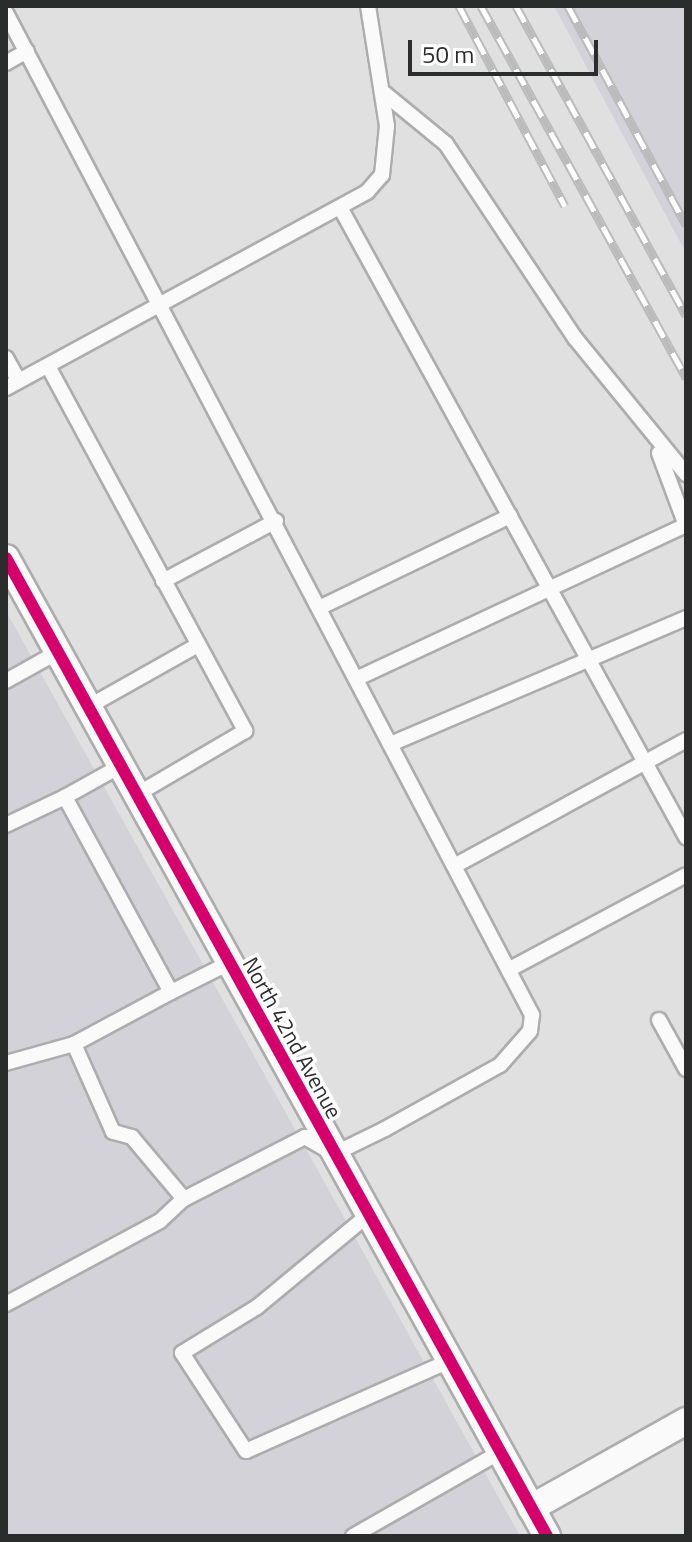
<!DOCTYPE html>
<style>
body{margin:0}
#map{position:relative;width:692px;height:1542px;overflow:hidden;background:#e0e0e1;font-family:"Titillium Web",sans-serif}
div>[style]{position:absolute}
.built>*{inset:0;background:#d2d2d8}
.roads{filter:drop-shadow(2px 0 #adadad) drop-shadow(-2px 0 #adadad) drop-shadow(0 2px #adadad) drop-shadow(0 -2px #adadad)}
.lane>*{height:14px;margin:-7px;padding:0 7px;transform-origin:7px;border-radius:7px;background:#fafafa}
.street>*{height:26px;margin:-13px;padding:0 13px;transform-origin:13px;border-radius:13px;background:#fafafa}
.rail>*{height:9px;margin-top:-4.5px;transform-origin:0;background:repeating-linear-gradient(90deg,#fff 0 18px,#bbbbbc 0 36px);box-sizing:border-box;border-block:2px solid #bbbbbc}
.cycleway>*{height:12px;margin:-6px;padding:0 6px;transform-origin:6px;border-radius:6px;background:#d6006c}
span{translate:-50% -50%;white-space:nowrap;text-align:center;line-height:1.15;-webkit-text-stroke:7px #fff;paint-order:stroke}
.street-label{font-size:22px;color:#2b2c2c}
.frame{position:absolute;inset:0;border:8px solid #2b2c2c;pointer-events:none}
.scale{position:absolute;left:408px;top:40px;width:190px;height:36px;box-sizing:border-box;border:4px solid #2b2c2c;border-top:0;padding-left:10px;font-size:24px;line-height:28px;white-space:nowrap;color:#2b2c2c;-webkit-text-stroke:6px #fff;paint-order:stroke}
</style>
<div id="map">
<div class="built">
<i style="clip-path:polygon(554px 6px,686px 6px,686px 253px)"></i>
<i style="clip-path:polygon(6px 611px,320px 1174px,520px 1536px,6px 1536px)"></i>
</div>
<div class="roads">
<div class="lane">
<i style="left:6px;top:13px;width:1132px;rotate:62.3deg"></i>
<i style="left:532px;top:1015px;width:16px;rotate:97deg"></i>
<i style="left:530px;top:1031px;width:45px;rotate:131.4deg"></i>
<i style="left:500px;top:1065px;width:132px;rotate:150.9deg"></i>
<i style="left:385px;top:1129px;width:57px;rotate:153.9deg"></i>
<i style="left:334px;top:1154px;width:34px;rotate:-150deg"></i>
<i style="left:305px;top:1137px;width:136px;rotate:152.9deg"></i>
<i style="left:184px;top:1199px;width:81px;rotate:-130deg"></i>
<i style="left:132px;top:1137px;width:20px;rotate:-165deg"></i>
<i style="left:113px;top:1132px;width:96px;rotate:-113.9deg"></i>
<i style="left:74px;top:1044px;width:110px;rotate:-28.2deg"></i>
<i style="left:6px;top:63px;width:24px;rotate:-30deg"></i>
<i style="left:384px;top:93px;width:80px;rotate:39.4deg"></i>
<i style="left:446px;top:144px;width:233px;rotate:56.4deg"></i>
<i style="left:575px;top:338px;width:176px;rotate:50.8deg"></i>
<i style="left:341px;top:209px;width:717px;rotate:61.22deg"></i>
<i style="left:6px;top:358px;width:26px;rotate:61deg"></i>
<i style="left:48px;top:366px;width:415px;rotate:61.6deg"></i>
<i style="left:245px;top:731px;width:129px;rotate:149.6deg"></i>
<i style="left:6px;top:388px;width:411px;rotate:-28.5deg"></i>
<i style="left:367px;top:192px;width:23px;rotate:-49deg"></i>
<i style="left:382px;top:175px;width:49px;rotate:-84.2deg"></i>
<i style="left:387px;top:126px;width:121px;rotate:-99deg"></i>
<i style="left:659px;top:453px;width:75px;rotate:69.6deg"></i>
<i style="left:163px;top:581px;width:128px;rotate:-28deg"></i>
<i style="left:321px;top:607px;width:210px;rotate:-25.7deg"></i>
<i style="left:358px;top:678px;width:362px;rotate:-25deg"></i>
<i style="left:6px;top:681px;width:57px;rotate:-29.2deg"></i>
<i style="left:86px;top:708px;width:129px;rotate:-29.4deg"></i>
<i style="left:393px;top:743px;width:319px;rotate:-23.1deg"></i>
<i style="left:117px;top:768px;width:60px;rotate:150.9deg"></i>
<i style="left:65px;top:797px;width:222px;rotate:61.5deg"></i>
<i style="left:171px;top:992px;width:63px;rotate:-26.6deg"></i>
<i style="left:6px;top:825px;width:65px;rotate:-25.4deg"></i>
<i style="left:456px;top:865px;width:262px;rotate:-28.5deg"></i>
<i style="left:512px;top:968px;width:197px;rotate:-28.1deg"></i>
<i style="left:659px;top:1020px;width:56px;rotate:61.1deg"></i>
<i style="left:6px;top:1063px;width:71px;rotate:-15.6deg"></i>
<i style="left:368px;top:1215px;width:144px;rotate:140.3deg"></i>
<i style="left:257px;top:1307px;width:88px;rotate:148.5deg"></i>
<i style="left:182px;top:1353px;width:117px;rotate:56.9deg"></i>
<i style="left:246px;top:1451px;width:222px;rotate:-23.9deg"></i>
<i style="left:6px;top:1304px;width:175px;rotate:-28.3deg"></i>
<i style="left:160px;top:1221px;width:33px;rotate:-43deg"></i>
<i style="left:353px;top:1536px;width:169px;rotate:-29.7deg"></i>
</div>
<div class="street">
<i style="left:6px;top:558px;width:1118px;rotate:61.05deg"></i>
<i style="left:531px;top:1508px;width:178px;rotate:-29.3deg"></i>
</div>
</div>
<div class="rail">
<i style="left:459px;top:6px;width:226px;rotate:62.1deg"></i>
<i style="left:481px;top:6px;width:425px;rotate:61.1deg"></i>
<i style="left:516px;top:6px;width:353px;rotate:61.2deg"></i>
<i style="left:568px;top:6px;width:249px;rotate:61.7deg"></i>
</div>
<div class="cycleway">
<i style="left:6px;top:558px;width:1118px;rotate:61.05deg"></i>
</div>
<div class="street-label">
<span style="left:292px;top:1038px;rotate:61deg">North 42nd Avenue</span>
</div>
<div class="frame"></div>
<div class="scale">50 m</div>
</div>
